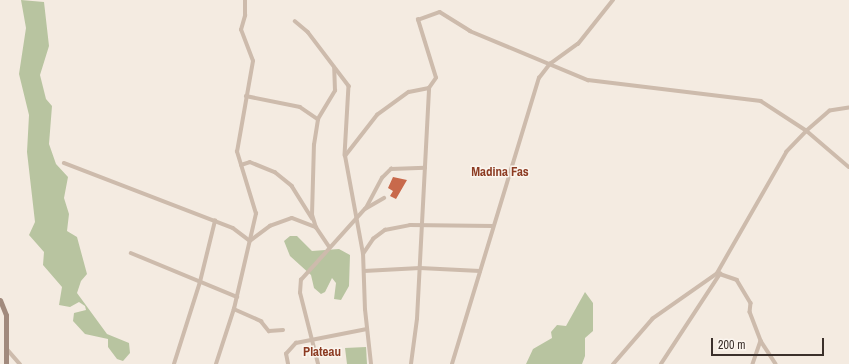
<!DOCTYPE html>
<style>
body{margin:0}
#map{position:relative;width:849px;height:364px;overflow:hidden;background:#f4ebe1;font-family:"Archivo Narrow",sans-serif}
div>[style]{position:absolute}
.green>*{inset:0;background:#b8c4a0}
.building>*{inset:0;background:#c8694b}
.street>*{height:3.5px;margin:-1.75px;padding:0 1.75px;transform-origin:1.75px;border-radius:1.75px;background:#cdbbac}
.secondary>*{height:5px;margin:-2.5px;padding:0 2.5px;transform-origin:2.5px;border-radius:2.5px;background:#a18a7d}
span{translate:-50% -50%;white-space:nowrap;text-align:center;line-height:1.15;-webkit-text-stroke:3px #fbf5ee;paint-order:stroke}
.neighbourhood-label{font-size:13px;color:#8c3b22;font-weight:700}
.scale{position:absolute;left:711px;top:338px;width:113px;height:18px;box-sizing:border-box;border:2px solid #3b302b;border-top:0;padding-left:5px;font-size:12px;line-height:14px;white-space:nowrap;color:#3b302b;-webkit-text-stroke:3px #fbf5ee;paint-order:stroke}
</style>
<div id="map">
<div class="green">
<i style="clip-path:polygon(21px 0,44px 2px,49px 46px,40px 75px,46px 99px,52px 106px,49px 144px,56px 164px,68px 177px,64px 198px,69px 214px,67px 231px,77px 237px,87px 274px,81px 281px,77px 293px,107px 334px,129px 343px,130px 353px,123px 361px,117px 359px,108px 347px,108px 339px,85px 334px,73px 321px,74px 313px,86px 310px,85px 306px,79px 302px,70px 307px,59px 305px,62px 287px,43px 265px,44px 252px,29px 235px,35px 222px,27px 152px,29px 115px,19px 74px,26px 28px)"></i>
<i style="clip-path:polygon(290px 236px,297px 236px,312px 251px,339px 249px,350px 255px,349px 286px,341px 300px,334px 299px,336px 283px,332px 278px,325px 292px,321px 294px,314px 288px,311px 275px,290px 256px,284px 241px)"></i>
<i style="clip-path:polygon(585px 292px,593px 303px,593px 331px,585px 338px,585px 356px,582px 364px,526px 364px,533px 349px,552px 338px,551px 332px,557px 325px,566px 326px)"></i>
<i style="clip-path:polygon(366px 347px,367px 364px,347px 364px,345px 348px)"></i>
</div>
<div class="building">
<i style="clip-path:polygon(393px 177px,407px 180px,396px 199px,390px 196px,393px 191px,388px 188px)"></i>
</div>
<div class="street">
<i style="left:295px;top:21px;width:17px;rotate:40deg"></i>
<i style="left:308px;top:32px;width:68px;rotate:52.8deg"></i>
<i style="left:349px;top:86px;width:69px;rotate:93.3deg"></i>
<i style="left:246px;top:96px;width:55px;rotate:11.5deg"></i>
<i style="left:300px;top:107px;width:22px;rotate:34deg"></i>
<i style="left:849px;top:108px;width:19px;rotate:171deg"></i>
<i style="left:830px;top:111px;width:30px;rotate:139deg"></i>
<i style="left:807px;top:131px;width:55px;rotate:40.6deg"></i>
<i style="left:64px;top:163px;width:181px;rotate:21deg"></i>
<i style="left:233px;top:228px;width:21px;rotate:37deg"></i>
<i style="left:250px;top:241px;width:25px;rotate:-37deg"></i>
<i style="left:270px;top:226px;width:23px;rotate:-20deg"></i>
<i style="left:292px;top:218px;width:26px;rotate:21deg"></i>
<i style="left:241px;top:165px;width:9px;rotate:-18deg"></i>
<i style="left:250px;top:162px;width:27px;rotate:22deg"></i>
<i style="left:275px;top:172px;width:22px;rotate:39deg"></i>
<i style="left:292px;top:186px;width:38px;rotate:58deg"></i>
<i style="left:366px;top:208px;width:34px;rotate:-62deg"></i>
<i style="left:382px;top:178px;width:13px;rotate:-45deg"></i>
<i style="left:391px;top:169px;width:34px;rotate:-2deg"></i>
<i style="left:329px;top:247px;width:23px;rotate:-124deg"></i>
<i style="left:316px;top:228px;width:14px;rotate:-107deg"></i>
<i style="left:312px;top:215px;width:70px;rotate:-88.4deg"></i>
<i style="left:314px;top:145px;width:26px;rotate:-81deg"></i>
<i style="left:318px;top:119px;width:33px;rotate:-59deg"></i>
<i style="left:335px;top:91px;width:23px;rotate:-92deg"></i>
<i style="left:131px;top:253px;width:115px;rotate:22.5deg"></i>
<i style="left:363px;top:254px;width:18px;rotate:-56deg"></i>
<i style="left:373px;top:239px;width:15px;rotate:-37deg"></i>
<i style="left:385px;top:230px;width:25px;rotate:-11deg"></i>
<i style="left:410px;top:225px;width:83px;rotate:0.7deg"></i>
<i style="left:364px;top:271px;width:56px;rotate:-3.1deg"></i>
<i style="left:420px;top:268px;width:60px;rotate:2.9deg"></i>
<i style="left:234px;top:309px;width:30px;rotate:24deg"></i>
<i style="left:261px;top:321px;width:13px;rotate:51deg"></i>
<i style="left:269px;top:331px;width:14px;rotate:-4deg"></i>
<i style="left:761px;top:341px;width:27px;rotate:57deg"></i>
<i style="left:7px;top:349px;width:20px;rotate:49deg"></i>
<i style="left:174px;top:364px;width:86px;rotate:-72.4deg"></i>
<i style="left:200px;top:282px;width:63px;rotate:-76.2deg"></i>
<i style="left:216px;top:364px;width:58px;rotate:-71.9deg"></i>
<i style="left:234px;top:309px;width:98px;rotate:-77deg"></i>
<i style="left:256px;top:214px;width:65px;rotate:-107deg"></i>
<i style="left:237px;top:152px;width:92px;rotate:-80deg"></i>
<i style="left:253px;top:61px;width:33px;rotate:-111deg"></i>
<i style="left:241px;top:30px;width:15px;rotate:-74deg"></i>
<i style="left:245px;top:16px;width:16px;rotate:-90deg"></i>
<i style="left:288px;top:364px;width:10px;rotate:-101deg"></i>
<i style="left:286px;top:354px;width:15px;rotate:-48deg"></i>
<i style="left:296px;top:343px;width:72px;rotate:-11.2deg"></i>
<i style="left:318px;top:364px;width:73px;rotate:-104.2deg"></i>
<i style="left:300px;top:293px;width:13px;rotate:-86deg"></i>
<i style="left:301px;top:280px;width:96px;rotate:-48deg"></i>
<i style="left:365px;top:209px;width:22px;rotate:-30deg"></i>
<i style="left:371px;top:364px;width:54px;rotate:-96.3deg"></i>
<i style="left:365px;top:310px;width:56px;rotate:-92deg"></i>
<i style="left:363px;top:254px;width:100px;rotate:-100.4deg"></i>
<i style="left:345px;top:156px;width:52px;rotate:-52deg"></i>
<i style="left:377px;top:115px;width:39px;rotate:-36deg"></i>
<i style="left:409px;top:92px;width:20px;rotate:-11deg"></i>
<i style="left:429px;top:88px;width:12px;rotate:-55deg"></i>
<i style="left:436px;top:78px;width:61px;rotate:-107.2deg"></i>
<i style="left:418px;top:20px;width:23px;rotate:-20deg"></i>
<i style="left:440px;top:12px;width:36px;rotate:32deg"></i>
<i style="left:470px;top:31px;width:128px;rotate:22.6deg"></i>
<i style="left:588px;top:80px;width:174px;rotate:6.9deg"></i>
<i style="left:761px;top:101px;width:55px;rotate:33.1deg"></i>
<i style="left:807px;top:131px;width:29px;rotate:134deg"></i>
<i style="left:787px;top:152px;width:141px;rotate:119.8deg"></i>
<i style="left:717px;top:274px;width:78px;rotate:144.9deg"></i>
<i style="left:653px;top:319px;width:60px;rotate:130.9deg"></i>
<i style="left:411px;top:364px;width:45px;rotate:-82.4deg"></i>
<i style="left:417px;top:319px;width:231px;rotate:-87deg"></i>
<i style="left:452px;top:364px;width:299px;rotate:-73.1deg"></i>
<i style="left:539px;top:78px;width:18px;rotate:-52deg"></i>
<i style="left:550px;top:64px;width:34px;rotate:-36deg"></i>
<i style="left:578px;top:44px;width:56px;rotate:-51.5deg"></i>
<i style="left:661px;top:364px;width:108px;rotate:-56.8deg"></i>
<i style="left:720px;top:274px;width:18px;rotate:19deg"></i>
<i style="left:737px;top:280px;width:27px;rotate:59deg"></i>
<i style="left:751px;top:303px;width:9px;rotate:96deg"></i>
<i style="left:750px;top:312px;width:31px;rotate:69deg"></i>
<i style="left:761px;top:341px;width:24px;rotate:109deg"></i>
</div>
<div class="secondary">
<i style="left:0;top:300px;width:16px;rotate:68deg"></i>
<i style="left:6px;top:315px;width:49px;rotate:90deg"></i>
</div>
<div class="neighbourhood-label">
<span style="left:500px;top:172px">Madina Fas</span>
<span style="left:322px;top:352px">Plateau</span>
</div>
<div class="scale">200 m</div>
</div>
